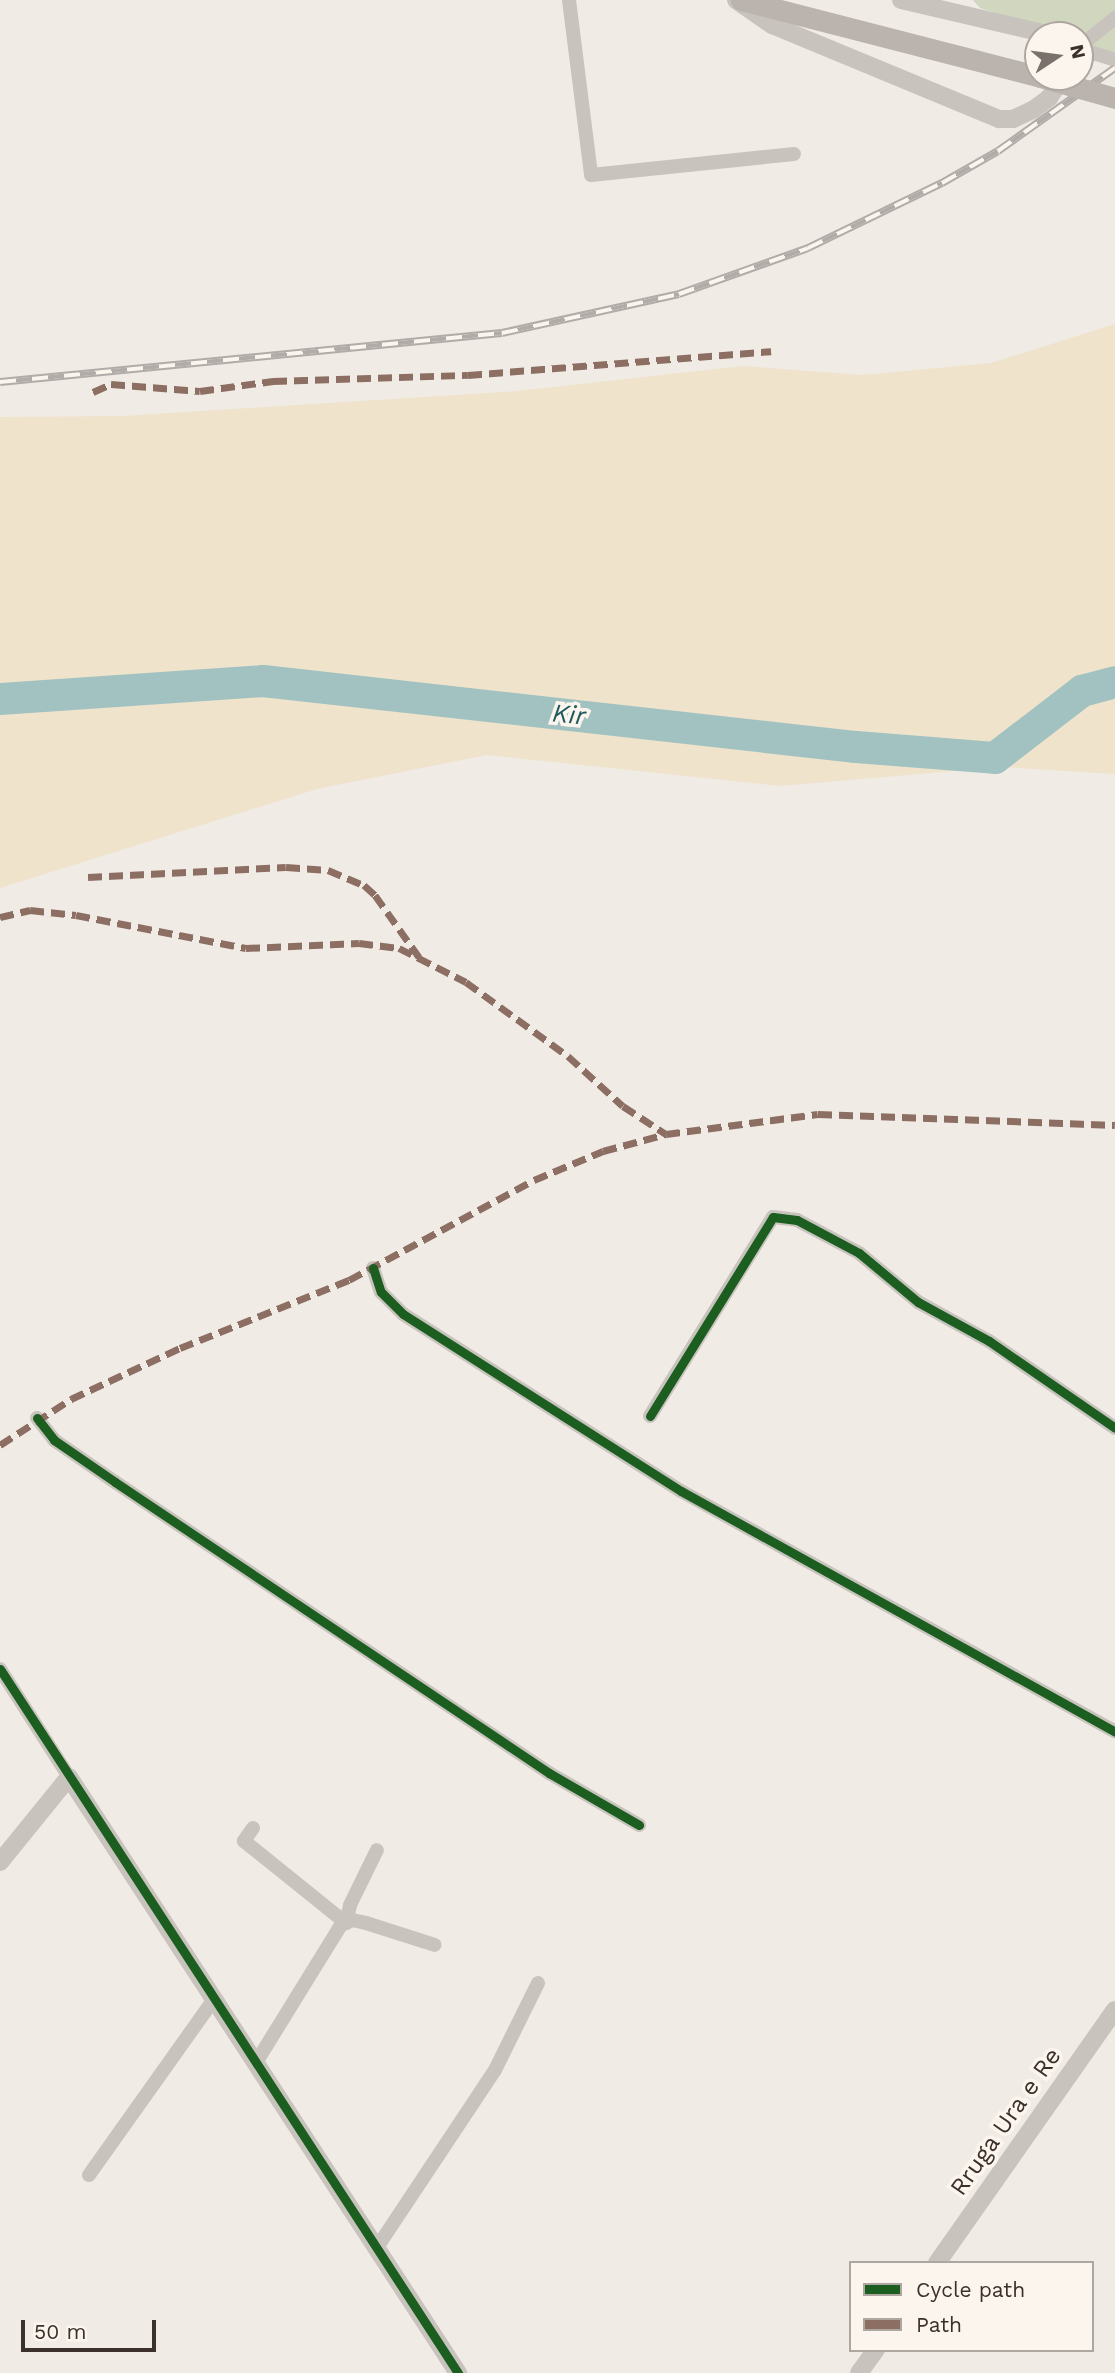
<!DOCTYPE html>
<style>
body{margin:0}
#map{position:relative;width:1115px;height:2373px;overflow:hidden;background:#f0ebe5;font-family:"Work Sans",sans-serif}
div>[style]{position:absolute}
.green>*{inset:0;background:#d1d6bf}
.sand>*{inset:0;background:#efe3cc}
.river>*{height:32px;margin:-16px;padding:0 16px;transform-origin:16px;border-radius:16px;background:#a1c2c1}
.minor>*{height:14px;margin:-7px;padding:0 7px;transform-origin:7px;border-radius:7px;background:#c9c3be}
.tertiary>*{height:18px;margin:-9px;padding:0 9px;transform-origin:9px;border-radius:9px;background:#c9c3be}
.secondary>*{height:21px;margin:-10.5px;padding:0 10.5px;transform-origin:10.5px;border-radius:10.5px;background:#bab3ae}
.rail>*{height:8px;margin-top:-4px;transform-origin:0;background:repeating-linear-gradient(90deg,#fbf5ee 0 16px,#b1aca8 0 32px);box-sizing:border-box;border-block:2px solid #b1aca8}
.secondary-bridge>*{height:21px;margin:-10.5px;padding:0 10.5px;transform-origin:10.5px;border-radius:10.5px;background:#bab3ae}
.quiet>*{height:7px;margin-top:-3.5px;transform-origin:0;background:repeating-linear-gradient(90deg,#8d6e63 0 14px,transparent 0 21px)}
.cycleway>*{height:9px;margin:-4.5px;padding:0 4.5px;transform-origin:4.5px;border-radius:4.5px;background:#1b5e20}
span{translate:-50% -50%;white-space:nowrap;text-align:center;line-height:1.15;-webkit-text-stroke:7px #fbf5ee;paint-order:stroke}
.street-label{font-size:24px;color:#3b302b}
.water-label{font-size:26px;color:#1f5a5e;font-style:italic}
.legend{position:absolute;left:849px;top:2261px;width:245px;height:91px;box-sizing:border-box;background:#fbf5ee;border:2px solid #aea6a0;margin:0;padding:9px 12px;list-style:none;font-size:21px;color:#3b302b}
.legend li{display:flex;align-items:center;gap:14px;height:35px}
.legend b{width:35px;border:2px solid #aea6a0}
.north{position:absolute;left:1024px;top:21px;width:70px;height:70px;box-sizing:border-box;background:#fbf5ee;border:2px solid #aea6a0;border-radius:50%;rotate:77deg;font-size:19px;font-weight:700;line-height:28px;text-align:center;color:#3b302b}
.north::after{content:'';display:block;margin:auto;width:24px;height:32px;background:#7a716c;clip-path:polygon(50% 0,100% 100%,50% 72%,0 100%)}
.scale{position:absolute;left:21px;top:2320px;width:135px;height:32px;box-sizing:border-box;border:4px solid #3b302b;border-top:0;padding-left:9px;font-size:21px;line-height:24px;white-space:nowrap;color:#3b302b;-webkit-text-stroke:5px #fbf5ee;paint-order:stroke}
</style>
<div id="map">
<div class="green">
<i style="clip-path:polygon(973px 0,1115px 0,1115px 55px,1080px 42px,1080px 35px,1061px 35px,980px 8px)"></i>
</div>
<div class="sand">
<i style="clip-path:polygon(1115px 324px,1115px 774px,1001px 767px,780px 786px,487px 755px,317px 789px,0 888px,0 417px,124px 416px,518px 391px,743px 366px,863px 375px,991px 363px)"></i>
</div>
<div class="river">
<i style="left:0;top:699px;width:264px;rotate:-3.9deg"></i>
<i style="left:263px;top:681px;width:597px;rotate:6.35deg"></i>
<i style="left:856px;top:747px;width:139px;rotate:4.5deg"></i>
<i style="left:995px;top:758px;width:110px;rotate:-37.6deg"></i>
<i style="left:1082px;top:691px;width:34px;rotate:-15deg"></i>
</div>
<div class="minor">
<i style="left:569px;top:0;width:176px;rotate:82.8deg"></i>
<i style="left:591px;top:175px;width:204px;rotate:-5.9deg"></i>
<i style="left:1080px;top:46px;width:45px;rotate:-38.7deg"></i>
<i style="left:1080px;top:49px;width:37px;rotate:17deg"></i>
<i style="left:373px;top:1268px;width:25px;rotate:72deg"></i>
<i style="left:381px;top:1292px;width:31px;rotate:45deg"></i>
<i style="left:403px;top:1314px;width:330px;rotate:32.5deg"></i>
<i style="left:681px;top:1491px;width:496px;rotate:29deg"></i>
<i style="left:650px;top:1416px;width:234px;rotate:-58.3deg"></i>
<i style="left:773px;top:1217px;width:24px;rotate:7deg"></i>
<i style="left:797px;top:1220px;width:70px;rotate:28deg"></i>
<i style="left:859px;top:1253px;width:77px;rotate:39.7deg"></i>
<i style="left:918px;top:1302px;width:81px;rotate:28.8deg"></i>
<i style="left:989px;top:1341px;width:153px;rotate:34.6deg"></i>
<i style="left:37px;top:1418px;width:28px;rotate:52deg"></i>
<i style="left:54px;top:1440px;width:74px;rotate:34.5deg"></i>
<i style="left:115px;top:1482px;width:523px;rotate:33.84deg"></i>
<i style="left:549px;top:1773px;width:104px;rotate:30deg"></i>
<i style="left:0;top:1669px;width:128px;rotate:57.4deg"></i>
<i style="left:253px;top:1828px;width:16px;rotate:125deg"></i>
<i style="left:244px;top:1841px;width:131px;rotate:38.8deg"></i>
<i style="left:346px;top:1923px;width:18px;rotate:-77deg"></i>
<i style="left:350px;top:1905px;width:61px;rotate:-63.9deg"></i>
<i style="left:257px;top:2061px;width:160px;rotate:-58.3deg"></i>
<i style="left:341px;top:1925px;width:12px;rotate:-24deg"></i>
<i style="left:352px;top:1920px;width:14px;rotate:12deg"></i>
<i style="left:366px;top:1923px;width:72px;rotate:17.7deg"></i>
<i style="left:89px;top:2175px;width:217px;rotate:-54.6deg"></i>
<i style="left:378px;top:2246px;width:211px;rotate:-56.4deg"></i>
<i style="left:495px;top:2070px;width:97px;rotate:-63.7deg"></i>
</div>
<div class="tertiary">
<i style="left:736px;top:0;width:44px;rotate:34.8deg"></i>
<i style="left:772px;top:25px;width:246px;rotate:22.5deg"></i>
<i style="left:999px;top:119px;width:14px"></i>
<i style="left:1013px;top:119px;width:23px;rotate:-25deg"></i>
<i style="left:1034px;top:109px;width:19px;rotate:-36deg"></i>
<i style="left:1049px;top:98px;width:25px;rotate:-56deg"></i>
<i style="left:901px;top:0;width:154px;rotate:13.1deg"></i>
<i style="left:0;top:1862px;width:109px;rotate:-50.9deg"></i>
<i style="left:69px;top:1777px;width:712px;rotate:56.87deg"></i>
<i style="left:937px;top:2263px;width:309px;rotate:-54.9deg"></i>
<i style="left:859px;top:2373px;width:29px;rotate:-54deg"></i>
</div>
<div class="secondary">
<i style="left:741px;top:0;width:307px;rotate:14.4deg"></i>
</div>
<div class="rail">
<i style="left:0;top:382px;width:504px;rotate:-5.57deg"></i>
<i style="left:502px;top:333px;width:181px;rotate:-12.4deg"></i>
<i style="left:679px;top:294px;width:137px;rotate:-19.6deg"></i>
<i style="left:808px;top:248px;width:149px;rotate:-25.9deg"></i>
<i style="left:942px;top:183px;width:64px;rotate:-29.7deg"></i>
<i style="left:998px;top:151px;width:143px;rotate:-35.4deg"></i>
</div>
<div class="secondary-bridge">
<i style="left:1040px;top:77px;width:78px;rotate:15.6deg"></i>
</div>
<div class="quiet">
<i style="left:93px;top:392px;width:20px;rotate:-24deg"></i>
<i style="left:111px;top:384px;width:89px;rotate:4.5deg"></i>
<i style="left:200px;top:391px;width:74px;rotate:-7.8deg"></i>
<i style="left:273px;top:381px;width:195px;rotate:-1.8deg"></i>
<i style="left:468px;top:375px;width:304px;rotate:-4.5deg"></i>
<i style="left:88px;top:877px;width:198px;rotate:-2.9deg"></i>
<i style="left:286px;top:867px;width:42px;rotate:4.1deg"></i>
<i style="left:328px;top:870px;width:39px;rotate:23deg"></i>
<i style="left:364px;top:885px;width:15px;rotate:42deg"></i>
<i style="left:375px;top:895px;width:76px;rotate:54.6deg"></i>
<i style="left:0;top:917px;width:31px;rotate:-13deg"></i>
<i style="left:30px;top:910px;width:46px;rotate:6.2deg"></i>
<i style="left:76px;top:915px;width:173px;rotate:11deg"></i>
<i style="left:246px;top:948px;width:113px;rotate:-2.5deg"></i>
<i style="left:359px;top:943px;width:40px;rotate:7.1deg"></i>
<i style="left:399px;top:948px;width:75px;rotate:26.9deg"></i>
<i style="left:466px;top:982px;width:126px;rotate:36deg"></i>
<i style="left:568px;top:1056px;width:74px;rotate:42.3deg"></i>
<i style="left:623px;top:1106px;width:51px;rotate:33.1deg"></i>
<i style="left:0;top:1445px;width:85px;rotate:-32.9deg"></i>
<i style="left:71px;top:1399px;width:120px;rotate:-25.1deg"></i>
<i style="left:180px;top:1348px;width:182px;rotate:-21.9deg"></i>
<i style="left:349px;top:1280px;width:210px;rotate:-28.4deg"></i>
<i style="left:534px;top:1180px;width:75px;rotate:-22.8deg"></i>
<i style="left:603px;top:1151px;width:65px;rotate:-15.1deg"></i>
<i style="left:666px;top:1134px;width:153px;rotate:-7.5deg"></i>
<i style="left:818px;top:1114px;width:297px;rotate:2.1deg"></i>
</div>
<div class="cycleway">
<i style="left:373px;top:1268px;width:25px;rotate:72deg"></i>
<i style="left:381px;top:1292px;width:31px;rotate:45deg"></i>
<i style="left:403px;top:1314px;width:330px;rotate:32.5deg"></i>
<i style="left:681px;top:1491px;width:496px;rotate:29deg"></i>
<i style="left:650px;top:1416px;width:234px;rotate:-58.3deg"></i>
<i style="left:773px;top:1217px;width:24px;rotate:7deg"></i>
<i style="left:797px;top:1220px;width:70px;rotate:28deg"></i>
<i style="left:859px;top:1253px;width:77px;rotate:39.7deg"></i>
<i style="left:918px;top:1302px;width:81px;rotate:28.8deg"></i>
<i style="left:989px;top:1341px;width:153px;rotate:34.6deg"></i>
<i style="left:37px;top:1418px;width:28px;rotate:52deg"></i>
<i style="left:54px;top:1440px;width:74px;rotate:34.5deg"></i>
<i style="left:115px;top:1482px;width:523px;rotate:33.84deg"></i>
<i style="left:549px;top:1773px;width:104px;rotate:30deg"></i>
<i style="left:0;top:1669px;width:840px;rotate:56.95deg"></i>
</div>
<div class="street-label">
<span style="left:1006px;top:2122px;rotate:-55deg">Rruga Ura e Re</span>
</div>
<div class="water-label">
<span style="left:569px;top:715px;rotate:6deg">Kir</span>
</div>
<ul class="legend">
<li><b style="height:9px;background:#1b5e20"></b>Cycle path</li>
<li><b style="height:9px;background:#8d6e63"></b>Path</li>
</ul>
<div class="north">N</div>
<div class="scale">50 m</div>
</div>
